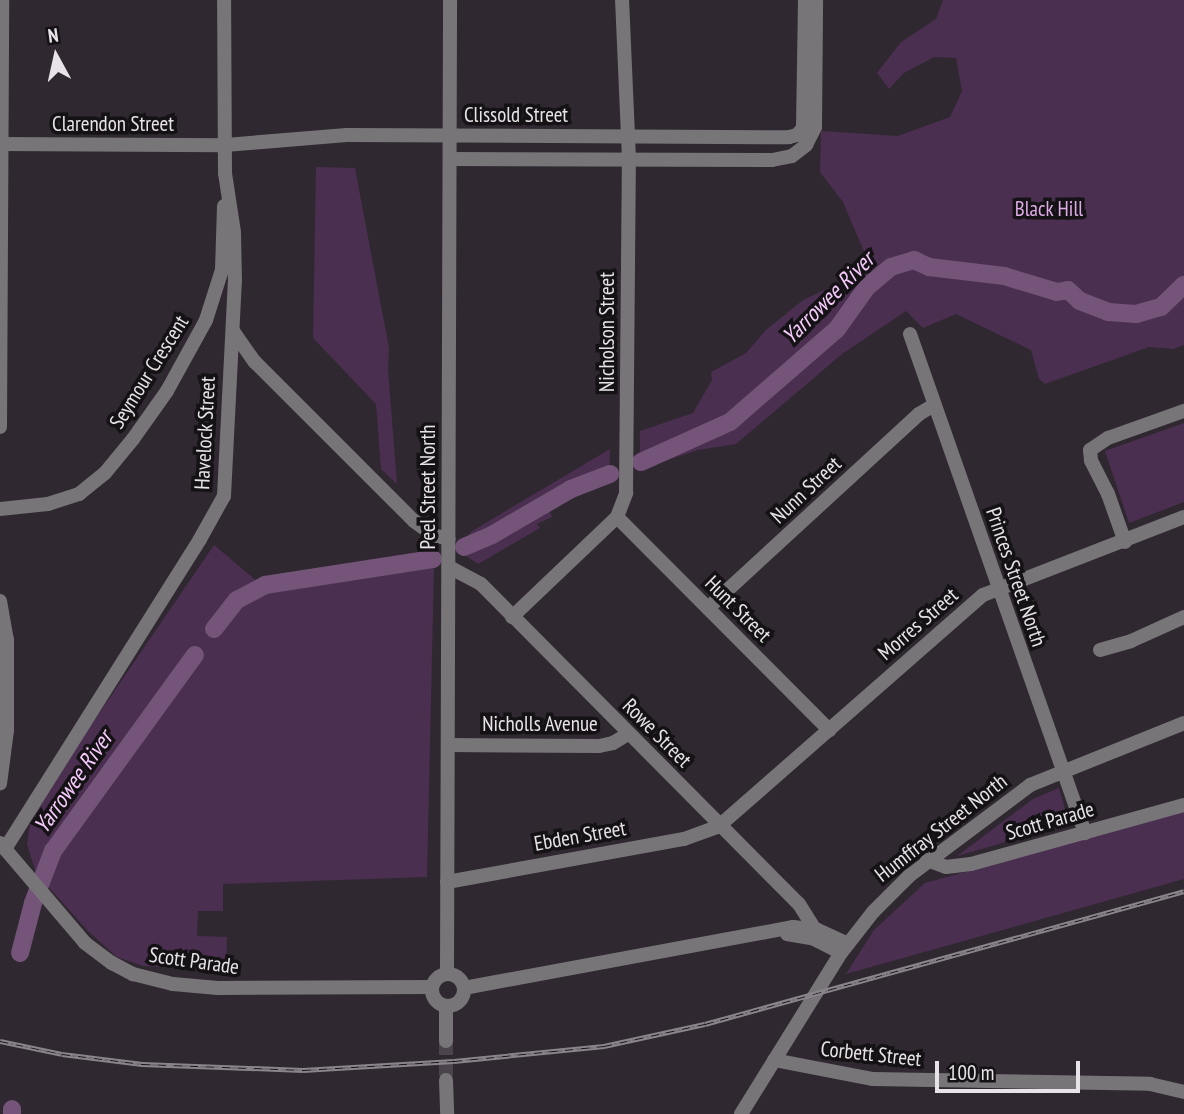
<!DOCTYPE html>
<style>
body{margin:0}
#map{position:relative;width:1184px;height:1114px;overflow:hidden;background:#2f2830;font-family:"PT Sans Narrow",sans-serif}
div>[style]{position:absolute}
.green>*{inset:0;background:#4b2f50}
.river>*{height:18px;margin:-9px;padding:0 9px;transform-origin:9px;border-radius:9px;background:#745478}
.minor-tunnel>*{height:14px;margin-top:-7px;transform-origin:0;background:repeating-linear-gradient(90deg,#4b444c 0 14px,transparent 0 21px)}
.minor>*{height:14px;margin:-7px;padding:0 7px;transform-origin:7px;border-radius:7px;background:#787579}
.minor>.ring{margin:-7px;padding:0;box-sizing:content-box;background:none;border:14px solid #787579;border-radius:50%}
.rail>*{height:5px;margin-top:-2.5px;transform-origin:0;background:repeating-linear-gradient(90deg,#151215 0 8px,#8a848b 0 16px);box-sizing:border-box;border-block:2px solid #8a848b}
span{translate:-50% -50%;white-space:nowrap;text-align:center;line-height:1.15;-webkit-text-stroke:7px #151215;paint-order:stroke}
.street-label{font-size:21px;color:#e7e3e8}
.park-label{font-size:21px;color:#dfabe6}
.water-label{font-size:23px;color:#f7ccfd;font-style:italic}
.north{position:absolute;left:21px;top:21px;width:70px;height:70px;-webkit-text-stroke:5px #151215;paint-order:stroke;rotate:352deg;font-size:19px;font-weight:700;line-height:28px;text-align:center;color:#e7e3e8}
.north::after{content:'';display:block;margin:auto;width:24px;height:32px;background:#e7e3e8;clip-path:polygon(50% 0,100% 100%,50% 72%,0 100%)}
.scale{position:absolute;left:935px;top:1061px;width:145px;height:32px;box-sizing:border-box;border:4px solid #e7e3e8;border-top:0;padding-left:9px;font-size:21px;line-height:24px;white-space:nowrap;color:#e7e3e8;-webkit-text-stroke:5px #151215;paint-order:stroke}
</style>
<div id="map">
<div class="green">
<i style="clip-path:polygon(943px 0,1184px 0,1184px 345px,1173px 349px,1149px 347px,1045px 384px,1039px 379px,1031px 350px,956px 314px,923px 328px,906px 311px,842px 354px,736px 444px,698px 450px,640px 469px,640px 431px,693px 413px,712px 380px,711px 372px,746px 353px,766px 330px,803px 300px,871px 268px,843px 202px,820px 172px,821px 131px,898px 136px,950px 117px,962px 91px,956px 58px,934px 57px,904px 73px,889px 89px,877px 73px,901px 42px,936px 19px)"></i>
<i style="clip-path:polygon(316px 167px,355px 168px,389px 348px,388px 369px,397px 484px,381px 469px,376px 404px,313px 338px)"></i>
<i style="clip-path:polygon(1184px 423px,1184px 502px,1129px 523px,1105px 451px)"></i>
<i style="clip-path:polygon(610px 449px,609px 481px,549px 510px,552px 517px,537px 524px,540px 528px,478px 564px,465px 555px,461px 543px,472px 531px)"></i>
<i style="clip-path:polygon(214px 545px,271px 593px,434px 568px,427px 877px,223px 884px,223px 911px,198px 911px,197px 936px,227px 937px,226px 971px,143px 966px,117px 957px,88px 931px,36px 873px,27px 844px,30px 823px,85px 734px)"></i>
<i style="clip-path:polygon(1059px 788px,1069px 824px,957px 856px,1033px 799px)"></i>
<i style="clip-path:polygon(1184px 812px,1184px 879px,846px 974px,874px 930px,925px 883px)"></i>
</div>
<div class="river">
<i style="left:641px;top:462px;width:98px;rotate:-24.2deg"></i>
<i style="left:730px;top:422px;width:142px;rotate:-41deg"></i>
<i style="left:837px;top:329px;width:52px;rotate:-54.5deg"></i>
<i style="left:867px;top:287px;width:31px;rotate:-40deg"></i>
<i style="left:891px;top:267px;width:24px;rotate:-17deg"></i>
<i style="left:914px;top:260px;width:17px;rotate:25deg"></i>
<i style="left:929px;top:267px;width:76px;rotate:6.8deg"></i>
<i style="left:1004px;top:276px;width:55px;rotate:16.8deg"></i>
<i style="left:1057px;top:292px;width:11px;rotate:-10deg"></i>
<i style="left:1068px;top:290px;width:16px;rotate:43deg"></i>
<i style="left:1080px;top:301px;width:30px;rotate:21deg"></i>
<i style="left:1108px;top:312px;width:28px;rotate:4deg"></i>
<i style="left:1136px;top:314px;width:26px;rotate:-16deg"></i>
<i style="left:1161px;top:307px;width:32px;rotate:-44deg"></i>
<i style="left:464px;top:547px;width:30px;rotate:-23deg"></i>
<i style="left:492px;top:535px;width:91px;rotate:-30.2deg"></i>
<i style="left:571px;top:489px;width:42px;rotate:-21deg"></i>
<i style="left:214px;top:629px;width:37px;rotate:-52deg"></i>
<i style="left:237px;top:600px;width:32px;rotate:-28deg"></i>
<i style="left:265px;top:585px;width:170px;rotate:-8.8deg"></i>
<i style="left:20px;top:953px;width:52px;rotate:-75.4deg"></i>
<i style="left:33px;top:903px;width:56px;rotate:-69deg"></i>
<i style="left:53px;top:851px;width:242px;rotate:-54.1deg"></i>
<i style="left:12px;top:1109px;width:5px;rotate:90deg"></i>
</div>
<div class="minor-tunnel">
<i style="left:446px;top:1041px;width:39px;rotate:90deg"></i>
</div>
<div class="minor">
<i style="left:803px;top:128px;width:128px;rotate:-89.1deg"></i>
<i style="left:0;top:144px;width:225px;rotate:0.3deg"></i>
<i style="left:225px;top:145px;width:122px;rotate:-4.7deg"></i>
<i style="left:347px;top:135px;width:442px;rotate:0.3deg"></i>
<i style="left:789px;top:137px;width:8px;rotate:-14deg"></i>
<i style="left:797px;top:135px;width:9px;rotate:-49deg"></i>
<i style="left:450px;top:159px;width:322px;rotate:0.2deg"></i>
<i style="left:772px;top:160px;width:20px;rotate:-11deg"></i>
<i style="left:792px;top:156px;width:18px;rotate:-38deg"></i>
<i style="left:806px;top:145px;width:20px;rotate:-63deg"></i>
<i style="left:815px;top:127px;width:127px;rotate:-89.5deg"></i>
<i style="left:233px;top:331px;width:38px;rotate:55deg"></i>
<i style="left:255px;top:362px;width:225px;rotate:45deg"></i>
<i style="left:414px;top:521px;width:24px;rotate:36deg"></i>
<i style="left:433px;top:535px;width:16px;rotate:14deg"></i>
<i style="left:910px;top:334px;width:529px;rotate:70.67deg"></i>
<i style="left:0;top:427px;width:427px;rotate:-89.7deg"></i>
<i style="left:0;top:509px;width:48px;rotate:-5.9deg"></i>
<i style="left:48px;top:504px;width:33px;rotate:-18deg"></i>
<i style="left:79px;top:494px;width:33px;rotate:-39deg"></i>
<i style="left:105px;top:473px;width:44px;rotate:-50.5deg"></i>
<i style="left:133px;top:439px;width:59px;rotate:-54.7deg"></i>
<i style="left:167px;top:391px;width:81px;rotate:-61.2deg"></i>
<i style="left:206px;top:320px;width:52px;rotate:-72.3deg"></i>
<i style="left:222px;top:270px;width:64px;rotate:-88.2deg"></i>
<i style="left:617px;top:517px;width:301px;rotate:45.1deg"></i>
<i style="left:1125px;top:542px;width:51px;rotate:-109.5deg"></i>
<i style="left:1108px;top:494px;width:37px;rotate:-117deg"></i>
<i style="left:1091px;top:461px;width:11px;rotate:-95deg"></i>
<i style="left:1090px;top:450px;width:22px;rotate:-34deg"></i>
<i style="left:1108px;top:438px;width:81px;rotate:-19.6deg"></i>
<i style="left:449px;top:567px;width:36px;rotate:28deg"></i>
<i style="left:481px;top:584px;width:451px;rotate:45.2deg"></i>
<i style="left:799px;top:904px;width:28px;rotate:58deg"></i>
<i style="left:0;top:601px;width:39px;rotate:80deg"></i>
<i style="left:7px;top:639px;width:91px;rotate:90deg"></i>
<i style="left:7px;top:730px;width:54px;rotate:97.4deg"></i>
<i style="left:708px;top:608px;width:287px;rotate:-42.6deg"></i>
<i style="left:919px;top:414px;width:17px;rotate:-31deg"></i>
<i style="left:512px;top:617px;width:145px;rotate:-43.6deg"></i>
<i style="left:617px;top:517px;width:26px;rotate:-69deg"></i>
<i style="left:626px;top:493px;width:334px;rotate:-89.5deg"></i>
<i style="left:629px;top:159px;width:159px;rotate:-92.5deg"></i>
<i style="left:1100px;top:650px;width:32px;rotate:-16deg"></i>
<i style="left:1131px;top:641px;width:58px;rotate:-24.4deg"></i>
<i style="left:448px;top:745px;width:151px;rotate:0.4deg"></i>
<i style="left:599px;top:746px;width:14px;rotate:-12deg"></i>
<i style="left:613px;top:743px;width:17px;rotate:-31deg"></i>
<i style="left:0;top:843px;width:131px;rotate:49.6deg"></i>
<i style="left:85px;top:943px;width:34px;rotate:37deg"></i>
<i style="left:112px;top:963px;width:24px;rotate:28deg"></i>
<i style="left:133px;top:974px;width:41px;rotate:14deg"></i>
<i style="left:173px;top:984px;width:45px;rotate:5.1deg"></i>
<i style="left:218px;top:988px;width:213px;rotate:-0.3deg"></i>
<i style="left:5px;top:849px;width:366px;rotate:-57.8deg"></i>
<i style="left:200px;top:539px;width:49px;rotate:-60.8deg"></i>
<i style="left:224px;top:496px;width:215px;rotate:-87.1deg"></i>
<i style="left:235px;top:281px;width:49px;rotate:-91.2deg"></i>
<i style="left:234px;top:232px;width:60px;rotate:-98.7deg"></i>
<i style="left:225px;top:173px;width:173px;rotate:-90.3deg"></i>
<i style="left:927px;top:860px;width:20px;rotate:20deg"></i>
<i style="left:946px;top:867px;width:25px;rotate:-7deg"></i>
<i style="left:971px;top:864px;width:221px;rotate:-15.5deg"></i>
<i style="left:447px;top:882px;width:241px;rotate:-10.3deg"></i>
<i style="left:684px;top:839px;width:37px;rotate:-20deg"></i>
<i style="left:719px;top:826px;width:351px;rotate:-41.2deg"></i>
<i style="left:983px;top:595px;width:216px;rotate:-21.2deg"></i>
<i style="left:787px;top:934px;width:27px;rotate:10deg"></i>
<i style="left:814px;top:939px;width:30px;rotate:27deg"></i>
<i style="left:447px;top:973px;width:973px;rotate:-89.82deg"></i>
<i class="ring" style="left:432px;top:974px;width:18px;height:18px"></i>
<i style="left:464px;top:988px;width:335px;rotate:-10.5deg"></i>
<i style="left:793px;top:927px;width:25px;rotate:7deg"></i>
<i style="left:818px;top:930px;width:33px;rotate:25deg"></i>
<i style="left:446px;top:1041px;width:35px;rotate:-90deg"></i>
<i style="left:774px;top:1060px;width:101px;rotate:10.9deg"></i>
<i style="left:873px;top:1079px;width:277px;rotate:1deg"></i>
<i style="left:1150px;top:1084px;width:35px;rotate:13deg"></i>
<i style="left:446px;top:1080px;width:34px;rotate:88deg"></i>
<i style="left:741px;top:1114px;width:190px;rotate:-58.2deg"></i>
<i style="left:841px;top:953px;width:52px;rotate:-52deg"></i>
<i style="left:873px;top:912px;width:51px;rotate:-45deg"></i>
<i style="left:909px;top:876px;width:151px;rotate:-36.9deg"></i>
<i style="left:1030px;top:785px;width:166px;rotate:-21.9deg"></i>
</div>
<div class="rail">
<i style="left:0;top:1041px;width:63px;rotate:11.8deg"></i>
<i style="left:62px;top:1054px;width:81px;rotate:7.1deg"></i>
<i style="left:142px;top:1064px;width:161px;rotate:2.1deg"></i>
<i style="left:303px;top:1070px;width:151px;rotate:-3.4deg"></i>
<i style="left:454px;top:1061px;width:151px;rotate:-5.7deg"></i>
<i style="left:604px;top:1046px;width:103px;rotate:-12.3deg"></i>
<i style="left:705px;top:1024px;width:497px;rotate:-15.5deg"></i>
</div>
<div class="street-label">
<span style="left:516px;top:115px">Clissold Street</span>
<span style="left:113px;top:124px">Clarendon Street</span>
<span style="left:607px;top:332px;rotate:-90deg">Nicholson Street</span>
<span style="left:149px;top:372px;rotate:-58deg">Seymour Crescent</span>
<span style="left:205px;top:433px;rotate:-87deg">Havelock Street</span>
<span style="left:428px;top:487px;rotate:-90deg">Peel Street North</span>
<span style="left:806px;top:490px;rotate:-43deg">Nunn Street</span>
<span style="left:1016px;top:577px;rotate:71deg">Princes Street North</span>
<span style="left:738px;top:609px;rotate:45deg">Hunt Street</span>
<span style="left:918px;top:624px;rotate:-41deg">Morres Street</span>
<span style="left:540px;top:724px">Nicholls Avenue</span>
<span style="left:657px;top:733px;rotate:45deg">Rowe Street</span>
<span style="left:1050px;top:821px;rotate:-16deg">Scott Parade</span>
<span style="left:941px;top:828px;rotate:-38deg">Humffray Street North</span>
<span style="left:580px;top:836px;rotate:-10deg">Ebden Street</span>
<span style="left:194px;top:961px;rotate:8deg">Scott Parade</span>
<span style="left:871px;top:1054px;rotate:6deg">Corbett Street</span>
</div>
<div class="park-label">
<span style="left:1049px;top:209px">Black Hill</span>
</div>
<div class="water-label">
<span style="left:828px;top:298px;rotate:-45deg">Yarrowee River</span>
<span style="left:73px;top:782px;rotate:-55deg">Yarrowee River</span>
</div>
<div class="north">N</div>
<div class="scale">100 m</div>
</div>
